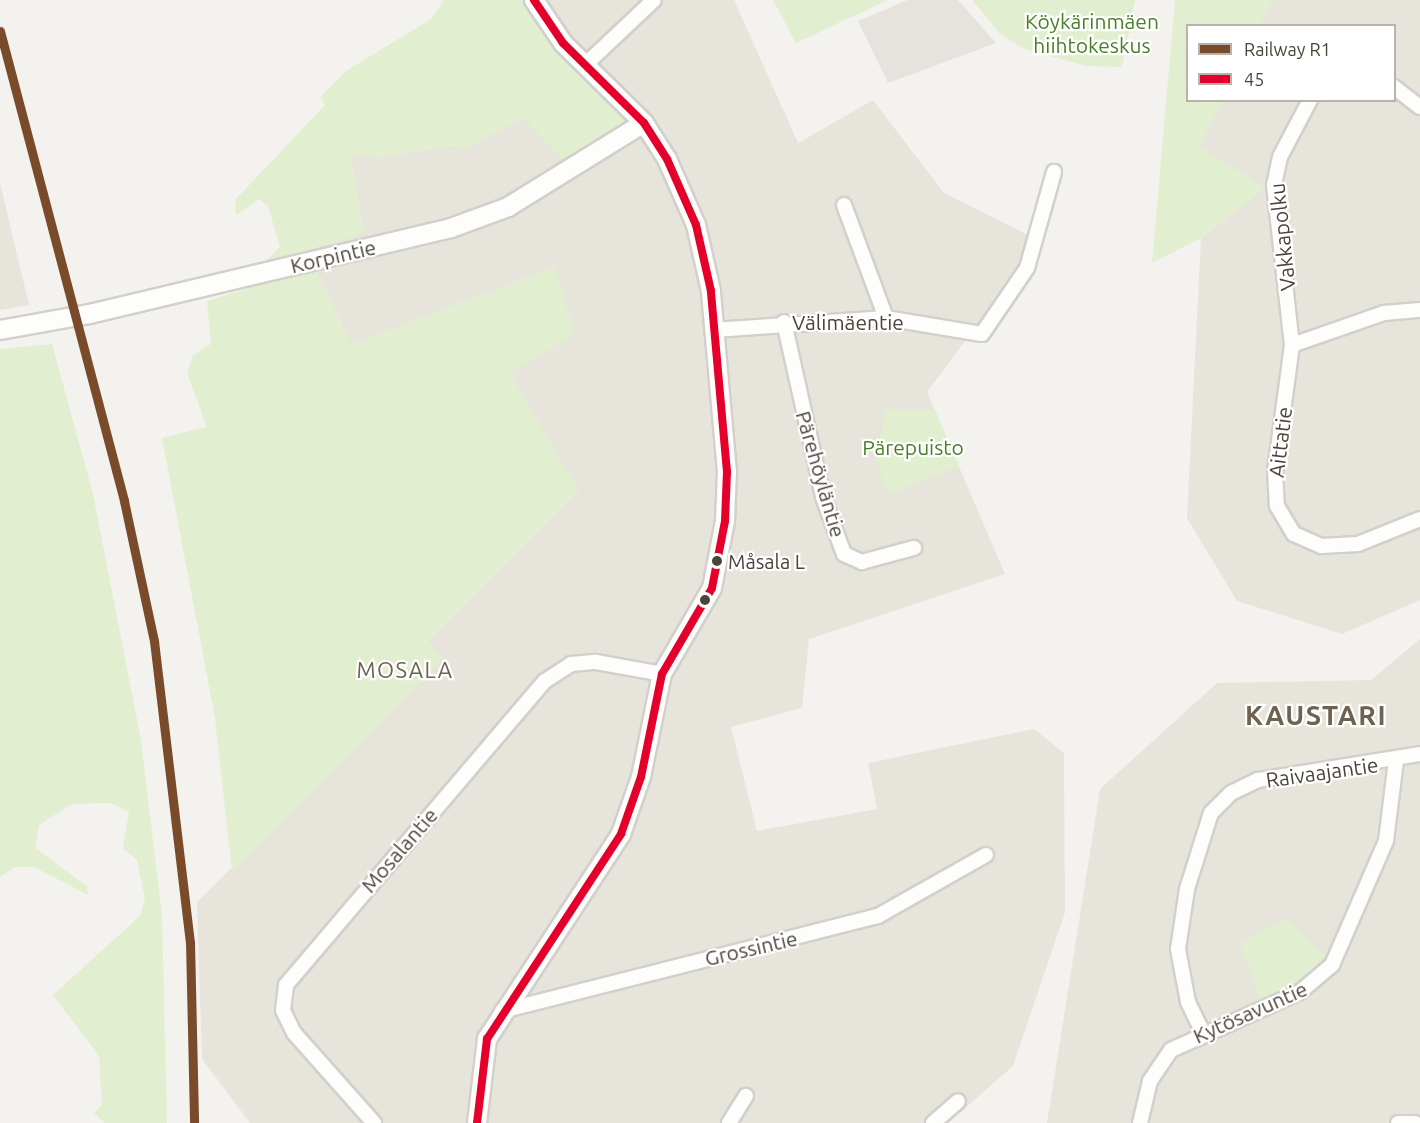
<!DOCTYPE html>
<meta charset="utf-8">
<style>
body{margin:0}
#map{position:relative;width:1420px;height:1123px;overflow:hidden;background:#f4f2ee;font-family:Ubuntu,sans-serif}
div>[style]{position:absolute}
.residential>*{inset:0;background:#e7e4dc}
.green>*{inset:0;background:#e1eecf}
.parking>*{inset:0;background:#e6e3df}
.roads{filter:drop-shadow(2px 0 #d2d0cb) drop-shadow(-2px 0 #d2d0cb) drop-shadow(0 2px #d2d0cb) drop-shadow(0 -2px #d2d0cb)}
.minor>*{height:14px;margin:-7px;padding:0 7px;transform-origin:7px;border-radius:7px;background:#fdfdfc}
.tertiary>*{height:18px;margin:-9px;padding:0 9px;transform-origin:9px;border-radius:9px;background:#fdfdfc}
.bus-1>*{height:8px;margin:-4px;padding:0 4px;transform-origin:4px;border-radius:4px;background:#e4002b}
.rail-1>*{height:9px;margin:-4.5px;padding:0 4.5px;transform-origin:4.5px;border-radius:4.5px;background:#7a4b2a}
.dots>*{width:16px;height:16px;translate:-50% -50%;box-sizing:border-box;border:3px solid #fff;border-radius:50%}
span{translate:-50% -50%;white-space:nowrap;text-align:center;line-height:1.15;-webkit-text-stroke:4.5px #fff;paint-order:stroke}
.bus-label{font-size:20px;color:#4b4439}
.left{translate:0 -50%;text-align:left}
.park-label{font-size:21px;color:#4a7f2a}
.street-label{font-size:21px;color:#4b4439}
.neighbourhood-label{font-size:22px;color:#6e6250;letter-spacing:1.5px}
.district-label{font-size:27px;color:#6e6250;font-weight:700;letter-spacing:1.5px}
.legend{position:absolute;left:1186px;top:24px;width:210px;height:78px;box-sizing:border-box;background:#fff;border:2px solid #b7b4b0;margin:0;padding:8px 10px;list-style:none;font-size:18px;color:#4b4439}
.legend li{display:flex;align-items:center;gap:12px;height:30px}
.legend b{width:30px;border:2px solid #b7b4b0}
</style>
<div id="map">
<div class="residential">
<i style="clip-path:polygon(534px 0,734px 0,798px 143px,873px 100px,944px 193px,1040px 241px,927px 392px,1005px 574px,809px 639px,802px 708px,731px 727px,757px 831px,877px 809px,868px 763px,1034px 729px,1064px 753px,1065px 912px,1013px 1066px,948px 1123px,250px 1123px,202px 1059px,197px 902px,442px 659px,427px 641px,578px 490px,509px 373px,554px 267px,351px 345px,308px 253px,351px 155px,378px 158px,454px 145px,462px 150px,524px 117px,632px 118px)"></i>
<i style="clip-path:polygon(1272px 0,1420px 0,1420px 600px,1342px 634px,1237px 601px,1187px 518px,1201px 238px,1264px 188px,1199px 147px,1222px 101px,1394px 100px,1394px 26px,1259px 25px)"></i>
<i style="clip-path:polygon(0 183px,29px 305px,0 310px)"></i>
<i style="clip-path:polygon(1420px 639px,1420px 1123px,1047px 1123px,1100px 789px,1217px 683px,1371px 680px)"></i>
</div>
<div class="green">
<i style="clip-path:polygon(444px 0,522px 0,558px 49px,632px 118px,565px 162px,524px 118px,462px 150px,453px 145px,378px 158px,351px 155px,364px 234px,265px 262px,280px 247px,268px 206px,259px 199px,236px 215px,235px 200px,325px 105px,320px 97px,346px 71px,431px 19px)"></i>
<i style="clip-path:polygon(773px 0,888px 0,796px 43px)"></i>
<i style="clip-path:polygon(972px 0,1135px 0,1122px 67px,1087px 66px,1025px 49px,1001px 35px)"></i>
<i style="clip-path:polygon(1175px 0,1272px 0,1259px 25px,1188px 26px,1188px 100px,1222px 101px,1199px 147px,1264px 188px,1201px 238px,1152px 263px)"></i>
<i style="clip-path:polygon(554px 267px,575px 334px,510px 373px,578px 490px,427px 641px,443px 659px,232px 872px,215px 718px,162px 438px,207px 427px,187px 373px,193px 355px,211px 344px,207px 301px,315px 268px,351px 345px)"></i>
<i style="clip-path:polygon(52px 344px,93px 494px,141px 740px,162px 916px,167px 1123px,105px 1123px,94px 1113px,102px 1105px,99px 1056px,53px 995px,140px 916px,145px 899px,137px 860px,123px 848px,129px 812px,111px 803px,72px 804px,39px 825px,35px 848px,87px 886px,88px 895px,34px 867px,15px 867px,0 877px,0 349px)"></i>
<i style="clip-path:polygon(885px 410px,935px 410px,959px 466px,888px 495px,872px 447px,881px 436px)"></i>
<i style="clip-path:polygon(1286px 918px,1333px 963px,1263px 1008px,1240px 943px)"></i>
</div>
<div class="parking">
<i style="clip-path:polygon(908px 0,958px 0,996px 43px,888px 83px,858px 21px)"></i>
</div>
<div class="roads">
<div class="minor">
<i style="left:586px;top:64px;width:93px;rotate:-43.3deg"></i>
<i style="left:1394px;top:87px;width:33px;rotate:38deg"></i>
<i style="left:1310px;top:100px;width:64px;rotate:117.8deg"></i>
<i style="left:1280px;top:157px;width:29px;rotate:102deg"></i>
<i style="left:1274px;top:185px;width:161px;rotate:83.6deg"></i>
<i style="left:1292px;top:345px;width:126px;rotate:97.7deg"></i>
<i style="left:1275px;top:470px;width:36px;rotate:87deg"></i>
<i style="left:1277px;top:506px;width:33px;rotate:59deg"></i>
<i style="left:1294px;top:534px;width:30px;rotate:24deg"></i>
<i style="left:1321px;top:546px;width:37px;rotate:-3deg"></i>
<i style="left:1358px;top:544px;width:67px;rotate:-22deg"></i>
<i style="left:844px;top:205px;width:121px;rotate:69.6deg"></i>
<i style="left:784px;top:322px;width:179px;rotate:77.4deg"></i>
<i style="left:823px;top:497px;width:61px;rotate:69.8deg"></i>
<i style="left:844px;top:554px;width:20px;rotate:24deg"></i>
<i style="left:862px;top:562px;width:54px;rotate:-15.1deg"></i>
<i style="left:714px;top:330px;width:172px;rotate:-4deg"></i>
<i style="left:886px;top:318px;width:97px;rotate:9.5deg"></i>
<i style="left:982px;top:334px;width:80px;rotate:-55.7deg"></i>
<i style="left:1027px;top:268px;width:100px;rotate:-74.3deg"></i>
<i style="left:1292px;top:345px;width:97px;rotate:-19.2deg"></i>
<i style="left:1384px;top:313px;width:36px;rotate:-5deg"></i>
<i style="left:502px;top:1011px;width:388px;rotate:-14.2deg"></i>
<i style="left:878px;top:916px;width:124px;rotate:-29.5deg"></i>
<i style="left:1203px;top:1033px;width:34px;rotate:-116deg"></i>
<i style="left:1188px;top:1002px;width:54px;rotate:-100.7deg"></i>
<i style="left:1178px;top:949px;width:61px;rotate:-81.5deg"></i>
<i style="left:1187px;top:889px;width:80px;rotate:-72.5deg"></i>
<i style="left:1211px;top:813px;width:28px;rotate:-45deg"></i>
<i style="left:1231px;top:793px;width:30px;rotate:-26deg"></i>
<i style="left:1258px;top:780px;width:164px;rotate:-9.1deg"></i>
<i style="left:374px;top:1123px;width:120px;rotate:-131.6deg"></i>
<i style="left:294px;top:1033px;width:25px;rotate:-116deg"></i>
<i style="left:283px;top:1010px;width:25px;rotate:-83deg"></i>
<i style="left:286px;top:985px;width:399px;rotate:-49.6deg"></i>
<i style="left:545px;top:681px;width:31px;rotate:-33deg"></i>
<i style="left:571px;top:664px;width:25px;rotate:-5deg"></i>
<i style="left:596px;top:662px;width:67px;rotate:10.3deg"></i>
<i style="left:729px;top:1123px;width:32px;rotate:-58deg"></i>
<i style="left:933px;top:1123px;width:33px;rotate:-41deg"></i>
<i style="left:1140px;top:1123px;width:43px;rotate:-76.6deg"></i>
<i style="left:1150px;top:1081px;width:37px;rotate:-56deg"></i>
<i style="left:1171px;top:1050px;width:141px;rotate:-24.2deg"></i>
<i style="left:1300px;top:992px;width:42px;rotate:-40.2deg"></i>
<i style="left:1332px;top:965px;width:135px;rotate:-66.5deg"></i>
<i style="left:1386px;top:841px;width:81px;rotate:-82.9deg"></i>
<i style="left:1398px;top:1123px;width:17px"></i>
</div>
<div class="tertiary">
<i style="left:0;top:330px;width:91px;rotate:-10.1deg"></i>
<i style="left:90px;top:314px;width:371px;rotate:-13.4deg"></i>
<i style="left:451px;top:228px;width:61px;rotate:-20.2deg"></i>
<i style="left:508px;top:207px;width:160px;rotate:-31.7deg"></i>
<i style="left:477px;top:1123px;width:85px;rotate:-83.2deg"></i>
<i style="left:487px;top:1039px;width:245px;rotate:-56.8deg"></i>
<i style="left:621px;top:834px;width:60px;rotate:-70.7deg"></i>
<i style="left:641px;top:777px;width:105px;rotate:-78.5deg"></i>
<i style="left:662px;top:674px;width:99px;rotate:-59.8deg"></i>
<i style="left:712px;top:588px;width:68px;rotate:-79deg"></i>
<i style="left:725px;top:521px;width:49px;rotate:-87.7deg"></i>
<i style="left:727px;top:472px;width:182px;rotate:-95.1deg"></i>
<i style="left:711px;top:291px;width:68px;rotate:-102.8deg"></i>
<i style="left:696px;top:225px;width:72px;rotate:-113.7deg"></i>
<i style="left:667px;top:159px;width:43px;rotate:-122.6deg"></i>
<i style="left:644px;top:123px;width:114px;rotate:-135.4deg"></i>
<i style="left:563px;top:43px;width:52px;rotate:-124deg"></i>
</div>
</div>
<div class="bus-1">
<i style="left:477px;top:1123px;width:85px;rotate:-83.2deg"></i>
<i style="left:487px;top:1039px;width:245px;rotate:-56.8deg"></i>
<i style="left:621px;top:834px;width:60px;rotate:-70.7deg"></i>
<i style="left:641px;top:777px;width:105px;rotate:-78.5deg"></i>
<i style="left:662px;top:674px;width:99px;rotate:-59.8deg"></i>
<i style="left:712px;top:588px;width:68px;rotate:-79deg"></i>
<i style="left:725px;top:521px;width:49px;rotate:-87.7deg"></i>
<i style="left:727px;top:472px;width:182px;rotate:-95.1deg"></i>
<i style="left:711px;top:291px;width:68px;rotate:-102.8deg"></i>
<i style="left:696px;top:225px;width:72px;rotate:-113.7deg"></i>
<i style="left:667px;top:159px;width:43px;rotate:-122.6deg"></i>
<i style="left:644px;top:123px;width:114px;rotate:-135.4deg"></i>
<i style="left:563px;top:43px;width:52px;rotate:-124deg"></i>
</div>
<div class="rail-1">
<i style="left:0;top:31px;width:486px;rotate:75.2deg"></i>
<i style="left:124px;top:501px;width:143px;rotate:77.9deg"></i>
<i style="left:154px;top:641px;width:303px;rotate:83.2deg"></i>
<i style="left:190px;top:942px;width:181px;rotate:88.7deg"></i>
</div>
<div class="dots">
<i style="left:717px;top:561px;background:#4b4439"></i>
<i style="left:705px;top:600px;background:#4b4439"></i>
</div>
<div class="bus-label">
<span class="left" style="left:728px;top:561px">Måsala L</span>
</div>
<div class="park-label">
<span style="left:1092px;top:33px">Köykärinmäen<br>hiihtokeskus</span>
<span style="left:913px;top:447px">Pärepuisto</span>
</div>
<div class="street-label">
<span style="left:1282px;top:237px;rotate:-96deg">Vakkapolku</span>
<span style="left:333px;top:256px;rotate:-13deg">Korpintie</span>
<span style="left:848px;top:322px">Välimäentie</span>
<span style="left:1280px;top:442px;rotate:-83deg">Aittatie</span>
<span style="left:821px;top:474px;rotate:74deg">Pärehöyläntie</span>
<span style="left:1322px;top:772px;rotate:-8deg">Raivaajantie</span>
<span style="left:399px;top:850px;rotate:-49deg">Mosalantie</span>
<span style="left:751px;top:948px;rotate:-13deg">Grossintie</span>
<span style="left:1250px;top:1012px;rotate:-24deg">Kytösavuntie</span>
</div>
<div class="neighbourhood-label">
<span style="left:405px;top:670px">MOSALA</span>
</div>
<div class="district-label">
<span style="left:1316px;top:716px">KAUSTARI</span>
</div>
<ul class="legend">
<li><b style="height:8px;background:#7a4b2a"></b>Railway R1</li>
<li><b style="height:8px;background:#e4002b"></b>45</li>
</ul>
</div>
